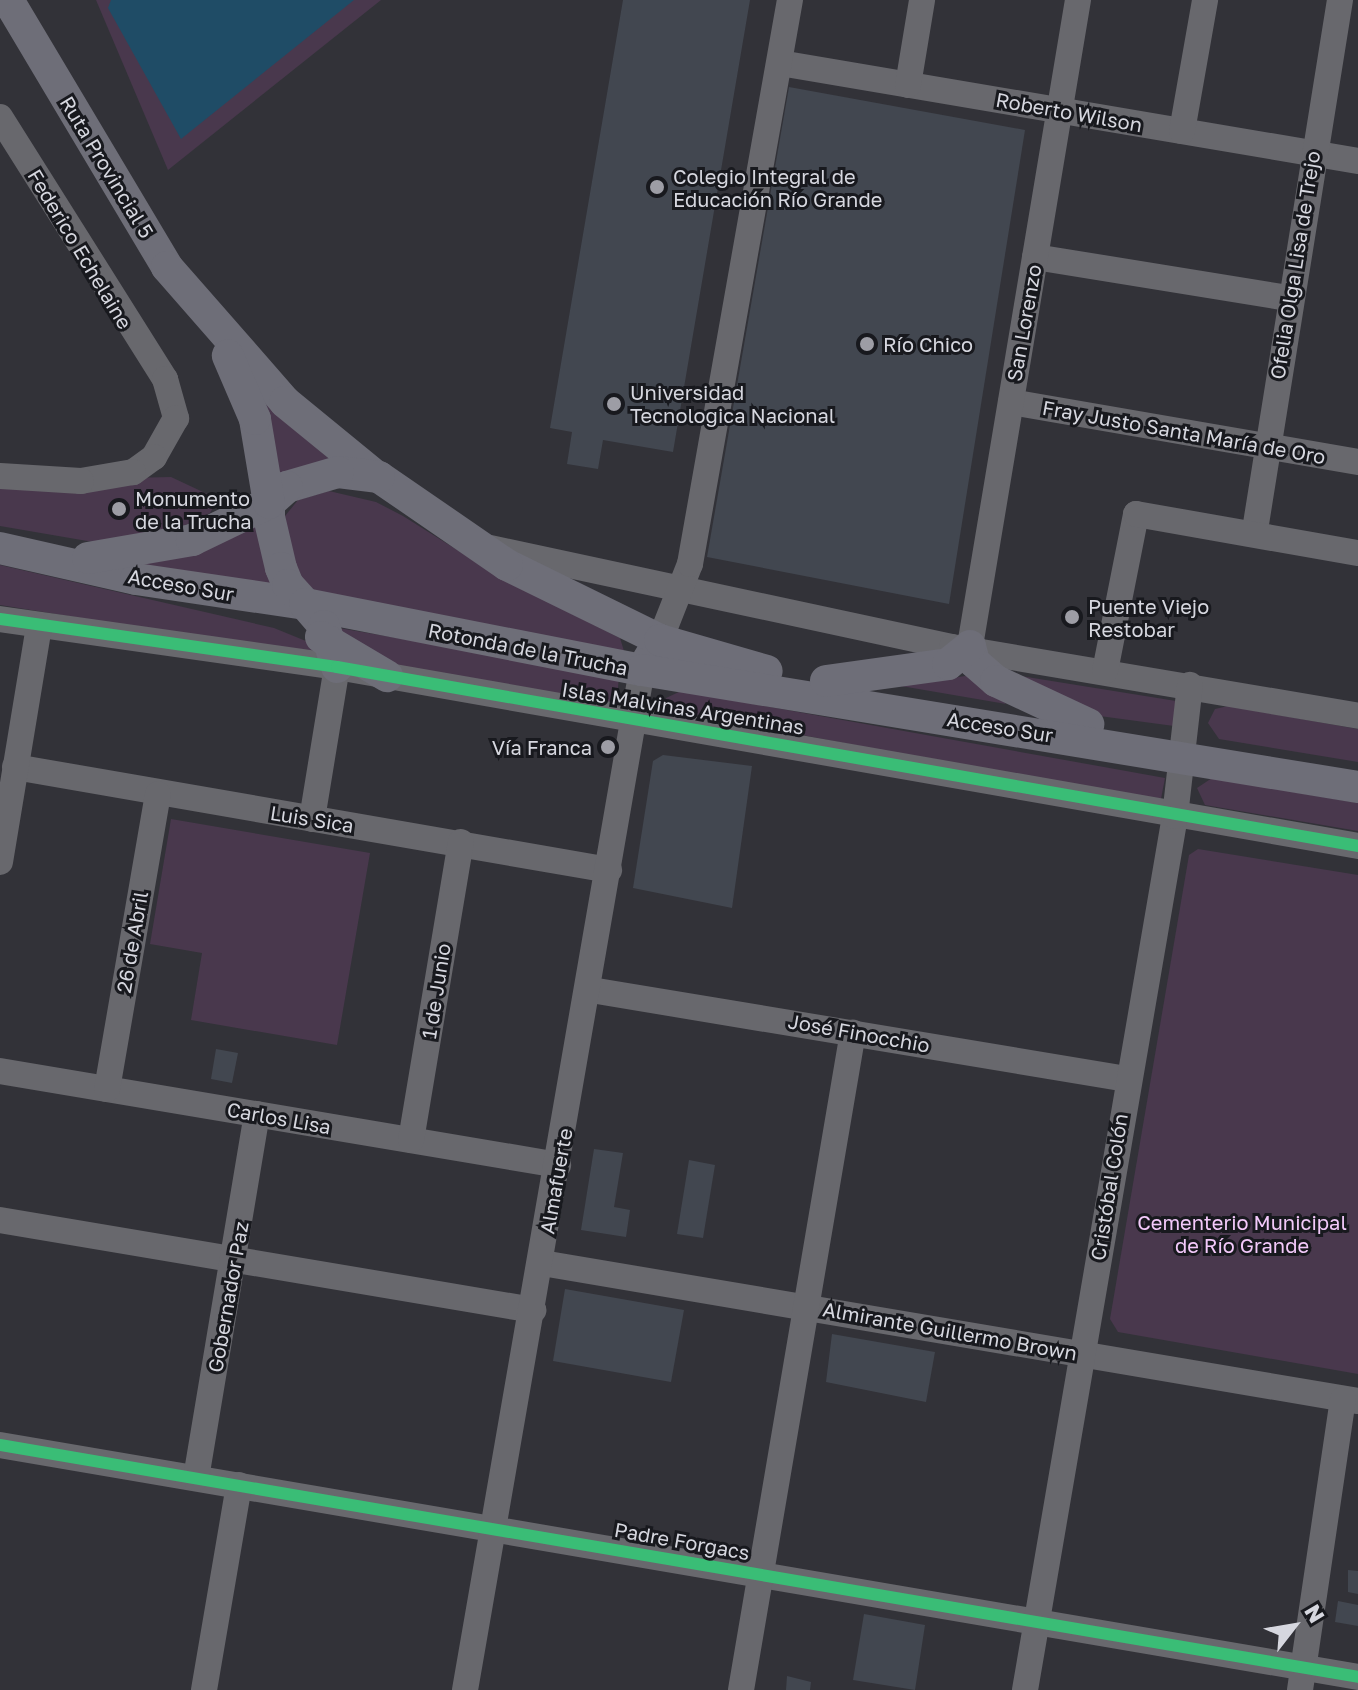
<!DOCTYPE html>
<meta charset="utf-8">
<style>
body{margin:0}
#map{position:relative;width:1358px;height:1690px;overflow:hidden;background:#323238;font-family:"Golos Text",sans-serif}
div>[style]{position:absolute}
.green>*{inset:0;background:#49384d}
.water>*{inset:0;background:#1f4c66}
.building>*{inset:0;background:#424750}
.minor>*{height:26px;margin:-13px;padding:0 13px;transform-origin:13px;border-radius:13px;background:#68686d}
.major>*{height:32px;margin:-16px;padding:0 16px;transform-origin:16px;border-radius:16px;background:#6e6e78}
.cycleway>*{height:12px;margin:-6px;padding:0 6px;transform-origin:6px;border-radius:6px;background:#3abd76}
.dots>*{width:22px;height:22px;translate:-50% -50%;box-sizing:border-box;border:4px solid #18191e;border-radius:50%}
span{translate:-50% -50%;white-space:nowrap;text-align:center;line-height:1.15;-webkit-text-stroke:6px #18191e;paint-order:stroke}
.street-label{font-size:20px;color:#d6d7df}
.poi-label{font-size:20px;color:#d6d7df}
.left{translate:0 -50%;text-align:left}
.right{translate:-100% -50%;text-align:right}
.park-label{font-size:20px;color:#f3c9fa}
.north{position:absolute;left:1254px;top:1586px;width:80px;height:80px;-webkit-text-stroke:6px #18191e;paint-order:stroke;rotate:59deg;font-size:22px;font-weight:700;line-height:32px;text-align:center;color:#d6d7df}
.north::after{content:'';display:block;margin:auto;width:28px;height:36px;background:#d6d7df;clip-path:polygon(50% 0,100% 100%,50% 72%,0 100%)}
</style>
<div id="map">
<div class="green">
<i style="clip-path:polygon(96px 0,381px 0,168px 170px)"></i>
<i style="clip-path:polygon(256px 393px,337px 466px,273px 479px)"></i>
<i style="clip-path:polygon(171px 477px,218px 499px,210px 513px,186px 525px,99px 543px,0 526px,0 481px)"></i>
<i style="clip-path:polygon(329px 491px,376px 502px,403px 516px,505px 580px,620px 638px,624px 651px,321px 595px,294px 575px,285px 516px,298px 500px)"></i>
<i style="clip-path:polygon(260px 517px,272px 592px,131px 563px)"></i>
<i style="clip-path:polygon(0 565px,274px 628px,323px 648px,329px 658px,0 605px)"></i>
<i style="clip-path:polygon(333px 627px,619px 676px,617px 699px,615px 704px,414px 671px,382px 659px)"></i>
<i style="clip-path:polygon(972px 675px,1006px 704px,901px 686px,952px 678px)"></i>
<i style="clip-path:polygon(1014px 675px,1176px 701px,1174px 726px,1092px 715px)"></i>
<i style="clip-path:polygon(681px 691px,1165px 778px,1160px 804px,667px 709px,666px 698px)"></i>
<i style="clip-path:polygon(1228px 706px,1358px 729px,1358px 762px,1219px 739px,1208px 723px,1215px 709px)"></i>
<i style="clip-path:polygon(1212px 778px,1358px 803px,1358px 831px,1205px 805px,1197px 788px)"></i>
<i style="clip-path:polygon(171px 819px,370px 853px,337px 1045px,191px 1020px,202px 953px,150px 944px)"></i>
<i style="clip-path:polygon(1198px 849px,1358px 875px,1358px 1374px,1118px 1332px,1110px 1319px,1189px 855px)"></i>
</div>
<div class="water">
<i style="clip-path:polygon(111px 0,354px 0,181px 139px,108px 8px)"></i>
</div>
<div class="building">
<i style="clip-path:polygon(623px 0,750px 0,673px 452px,603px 440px,598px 469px,567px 464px,572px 432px,550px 428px)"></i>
<i style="clip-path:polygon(789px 87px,1025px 130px,949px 604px,707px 557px)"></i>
<i style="clip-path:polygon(663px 755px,752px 766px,732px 908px,633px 888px,653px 761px)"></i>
<i style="clip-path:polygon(216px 1049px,238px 1053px,232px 1083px,211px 1079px)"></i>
<i style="clip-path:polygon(594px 1149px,623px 1153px,614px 1207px,630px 1210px,626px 1237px,581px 1230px)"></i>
<i style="clip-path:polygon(689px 1160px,715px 1165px,703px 1238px,677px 1234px)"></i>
<i style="clip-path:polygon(565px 1289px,684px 1310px,671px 1382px,553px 1361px)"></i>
<i style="clip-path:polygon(832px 1334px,935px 1352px,926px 1402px,826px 1382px)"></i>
<i style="clip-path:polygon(1348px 1570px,1358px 1571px,1358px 1594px,1348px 1592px)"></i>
<i style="clip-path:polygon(1338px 1601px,1358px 1605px,1358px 1626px,1335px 1622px)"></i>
<i style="clip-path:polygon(864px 1614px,925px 1625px,915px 1690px,853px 1680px)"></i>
<i style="clip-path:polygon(787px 1676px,811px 1682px,810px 1690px,786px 1690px)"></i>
</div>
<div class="minor">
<i style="left:780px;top:63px;width:586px;rotate:9.62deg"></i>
<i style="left:908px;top:85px;width:86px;rotate:-80.6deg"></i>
<i style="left:0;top:117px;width:310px;rotate:57.8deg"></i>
<i style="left:165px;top:379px;width:41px;rotate:74.2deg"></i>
<i style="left:176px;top:418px;width:45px;rotate:119.4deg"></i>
<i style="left:154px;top:457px;width:26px;rotate:144deg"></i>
<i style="left:133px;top:472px;width:53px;rotate:170.2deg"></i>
<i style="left:81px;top:481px;width:81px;rotate:-176.5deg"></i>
<i style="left:1182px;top:131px;width:133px;rotate:-80deg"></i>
<i style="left:1035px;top:257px;width:257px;rotate:9.2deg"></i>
<i style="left:1011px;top:402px;width:352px;rotate:9.8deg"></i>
<i style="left:1255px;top:530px;width:537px;rotate:-80.89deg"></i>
<i style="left:490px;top:548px;width:472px;rotate:12.1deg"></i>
<i style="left:952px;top:647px;width:412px;rotate:9.6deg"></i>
<i style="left:0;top:619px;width:340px;rotate:8.1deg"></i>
<i style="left:337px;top:667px;width:1037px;rotate:9.94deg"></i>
<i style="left:660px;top:640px;width:82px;rotate:-68.5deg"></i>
<i style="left:690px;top:564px;width:573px;rotate:-79.95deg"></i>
<i style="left:970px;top:646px;width:655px;rotate:-80.51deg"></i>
<i style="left:1105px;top:671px;width:160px;rotate:-78.8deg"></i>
<i style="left:1136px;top:514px;width:225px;rotate:10deg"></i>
<i style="left:15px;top:767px;width:603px;rotate:9.84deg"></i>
<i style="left:312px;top:819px;width:154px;rotate:-80.7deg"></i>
<i style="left:0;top:862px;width:238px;rotate:-80.6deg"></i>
<i style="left:591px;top:990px;width:543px;rotate:9.43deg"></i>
<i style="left:0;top:1071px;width:566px;rotate:9.56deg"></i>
<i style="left:107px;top:1089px;width:299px;rotate:-80.2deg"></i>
<i style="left:411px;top:1140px;width:302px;rotate:-80.5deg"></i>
<i style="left:0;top:1220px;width:541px;rotate:9.58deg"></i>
<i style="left:542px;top:1263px;width:828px;rotate:9.6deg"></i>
<i style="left:0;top:1445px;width:1378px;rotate:9.69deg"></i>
<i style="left:196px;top:1478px;width:369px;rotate:-80.5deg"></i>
<i style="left:204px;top:1690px;width:208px;rotate:-80.3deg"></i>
<i style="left:465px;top:1690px;width:1035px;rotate:-80.16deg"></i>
<i style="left:741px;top:1690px;width:667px;rotate:-80.34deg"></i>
<i style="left:1025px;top:1690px;width:887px;rotate:-80.26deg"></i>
<i style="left:1175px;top:816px;width:132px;rotate:-83.5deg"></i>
<i style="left:1300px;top:1690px;width:294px;rotate:-81.6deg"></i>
</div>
<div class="major">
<i style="left:8px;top:0;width:311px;rotate:59.2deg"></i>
<i style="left:167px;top:267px;width:179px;rotate:48.8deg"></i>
<i style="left:285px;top:402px;width:114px;rotate:39.3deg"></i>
<i style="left:0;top:548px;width:139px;rotate:12.8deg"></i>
<i style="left:136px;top:579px;width:171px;rotate:8.4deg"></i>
<i style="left:305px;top:604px;width:343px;rotate:11.1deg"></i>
<i style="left:642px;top:670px;width:35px;rotate:-59deg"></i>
<i style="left:660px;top:640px;width:170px;rotate:-153.9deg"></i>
<i style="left:507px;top:565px;width:155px;rotate:-145.5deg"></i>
<i style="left:379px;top:477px;width:41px;rotate:-173deg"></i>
<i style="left:338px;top:472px;width:53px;rotate:163.6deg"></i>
<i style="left:287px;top:487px;width:24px;rotate:138deg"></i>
<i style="left:269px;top:503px;width:14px;rotate:90deg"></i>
<i style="left:269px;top:517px;width:52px;rotate:76.8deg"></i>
<i style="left:281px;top:568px;width:18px;rotate:68deg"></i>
<i style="left:288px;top:585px;width:25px;rotate:48deg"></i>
<i style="left:305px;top:604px;width:29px;rotate:49deg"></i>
<i style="left:324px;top:626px;width:43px;rotate:72.4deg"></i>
<i style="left:88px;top:558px;width:106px;rotate:-9.8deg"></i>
<i style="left:192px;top:540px;width:85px;rotate:-25.7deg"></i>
<i style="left:269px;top:503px;width:85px;rotate:-99.5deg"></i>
<i style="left:255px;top:419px;width:69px;rotate:-113.2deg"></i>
<i style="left:321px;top:637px;width:77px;rotate:30.6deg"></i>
<i style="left:660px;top:640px;width:111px;rotate:16.2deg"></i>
<i style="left:970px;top:646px;width:16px;rotate:76deg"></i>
<i style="left:974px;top:662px;width:29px;rotate:41deg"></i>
<i style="left:996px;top:681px;width:102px;rotate:25.1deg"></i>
<i style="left:642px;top:670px;width:725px;rotate:9.28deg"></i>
<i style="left:826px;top:681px;width:123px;rotate:-7.9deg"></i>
<i style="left:948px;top:664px;width:28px;rotate:-39deg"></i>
</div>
<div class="cycleway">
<i style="left:0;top:619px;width:340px;rotate:8.1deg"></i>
<i style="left:337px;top:667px;width:1037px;rotate:9.94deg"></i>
<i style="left:0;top:1445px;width:1378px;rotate:9.69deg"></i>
</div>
<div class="dots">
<i style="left:657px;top:187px;background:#9d9da5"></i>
<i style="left:867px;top:344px;background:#9d9da5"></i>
<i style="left:614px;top:404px;background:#9d9da5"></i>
<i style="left:119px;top:509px;background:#9d9da5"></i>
<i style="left:1072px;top:617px;background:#9d9da5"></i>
<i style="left:608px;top:747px;background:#9d9da5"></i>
</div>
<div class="street-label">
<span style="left:1069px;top:112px;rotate:10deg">Roberto Wilson</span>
<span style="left:107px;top:167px;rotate:59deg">Ruta Provincial 5</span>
<span style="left:80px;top:249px;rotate:59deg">Federico Echelaine</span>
<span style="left:1295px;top:265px;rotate:-81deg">Ofelia Olga Lisa de Trejo</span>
<span style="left:1024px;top:323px;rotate:-80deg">San Lorenzo</span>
<span style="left:1184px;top:432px;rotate:10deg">Fray Justo Santa María de Oro</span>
<span style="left:181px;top:585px;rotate:10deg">Acceso Sur</span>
<span style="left:528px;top:649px;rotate:11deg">Rotonda de la Trucha</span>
<span style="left:683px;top:708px;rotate:9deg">Islas Malvinas Argentinas</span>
<span style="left:1000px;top:727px;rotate:9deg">Acceso Sur</span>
<span style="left:312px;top:819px;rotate:9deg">Luis Sica</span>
<span style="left:132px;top:942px;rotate:-80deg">26 de Abril</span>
<span style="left:436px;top:991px;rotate:-81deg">1 de Junio</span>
<span style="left:859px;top:1033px;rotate:10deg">José Finocchio</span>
<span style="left:279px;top:1118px;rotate:10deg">Carlos Lisa</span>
<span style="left:556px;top:1181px;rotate:-80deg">Almafuerte</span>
<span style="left:1109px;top:1187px;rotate:-81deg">Cristóbal Colón</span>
<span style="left:228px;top:1297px;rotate:-80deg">Gobernador Paz</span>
<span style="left:950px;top:1331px;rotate:10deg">Almirante Guillermo Brown</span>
<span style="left:682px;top:1541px;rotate:10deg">Padre Forgacs</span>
</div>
<div class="poi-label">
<span class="left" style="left:673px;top:188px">Colegio Integral de<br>Educación Río Grande</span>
<span class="left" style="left:883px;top:344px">Río Chico</span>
<span class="left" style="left:630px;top:404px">Universidad<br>Tecnologica Nacional</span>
<span class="left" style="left:135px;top:510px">Monumento<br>de la Trucha</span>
<span class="left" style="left:1088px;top:618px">Puente Viejo<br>Restobar</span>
<span class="right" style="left:592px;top:747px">Vía Franca</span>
</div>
<div class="park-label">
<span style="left:1242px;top:1234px">Cementerio Municipal<br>de Río Grande</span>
</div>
<div class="north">N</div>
</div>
